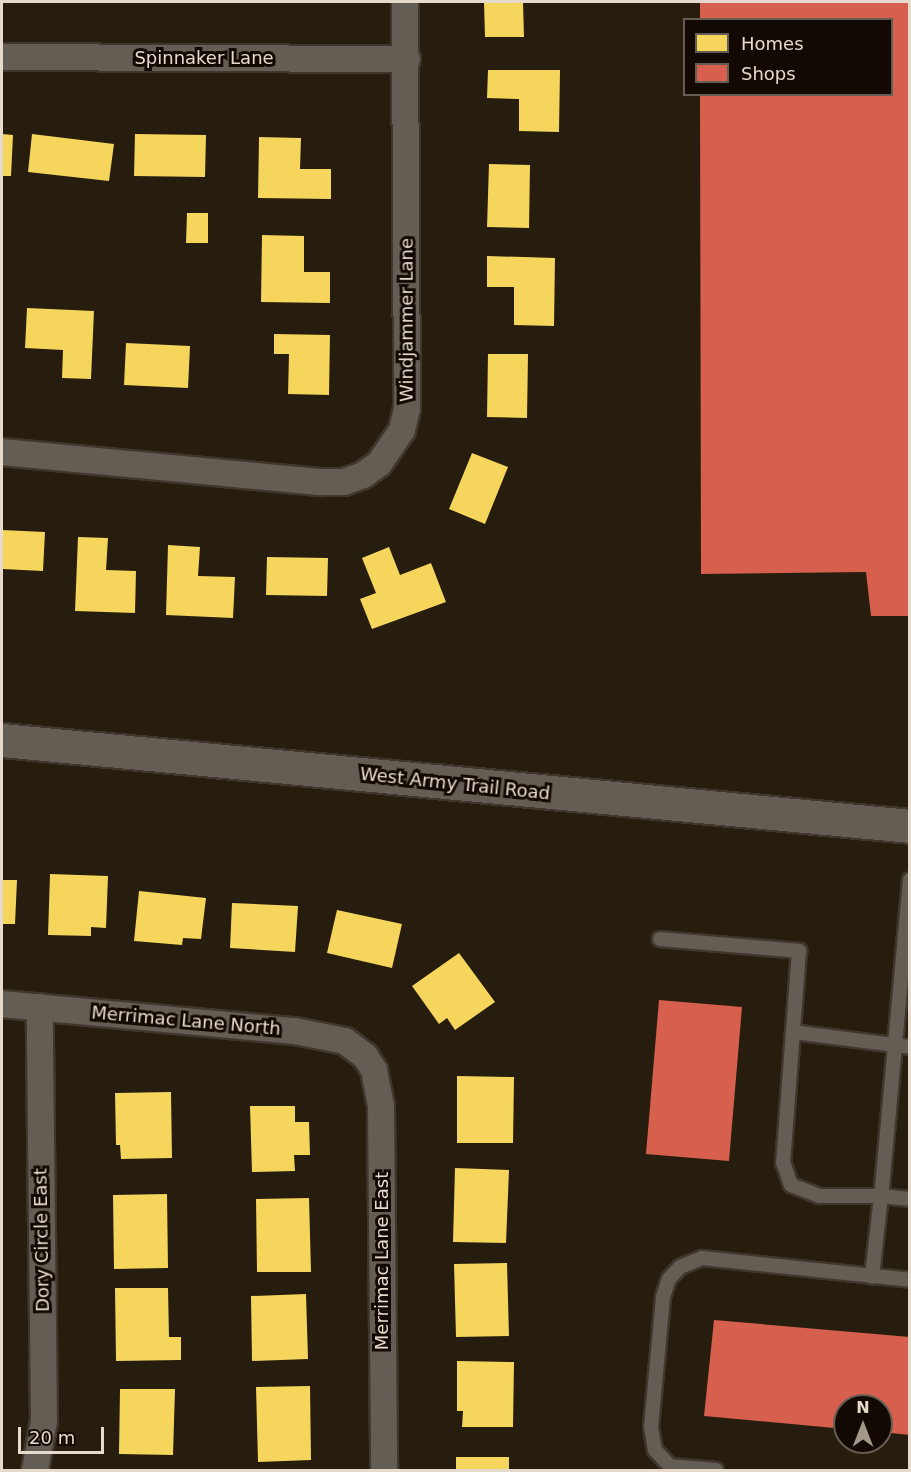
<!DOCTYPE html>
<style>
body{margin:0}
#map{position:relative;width:911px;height:1472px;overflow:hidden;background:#261d0e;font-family:"DejaVu Sans",sans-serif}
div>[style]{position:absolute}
.homes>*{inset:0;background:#f6d55c}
.shops>*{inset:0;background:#d6604d}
.roads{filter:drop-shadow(2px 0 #3f372d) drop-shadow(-2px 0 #3f372d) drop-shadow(0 2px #3f372d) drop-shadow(0 -2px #3f372d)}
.lane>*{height:14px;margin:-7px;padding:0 7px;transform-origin:7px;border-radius:7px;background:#645d53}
.street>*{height:26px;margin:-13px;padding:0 13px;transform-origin:13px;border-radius:13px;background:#645d53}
.secondary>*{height:33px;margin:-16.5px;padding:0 16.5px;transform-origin:16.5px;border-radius:16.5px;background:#645d53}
span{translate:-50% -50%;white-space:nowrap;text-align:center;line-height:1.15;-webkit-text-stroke:6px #120a02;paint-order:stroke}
.street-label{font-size:18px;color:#e5dacb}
.frame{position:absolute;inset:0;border:3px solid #e5dacb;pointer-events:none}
.legend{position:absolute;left:683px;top:18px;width:210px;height:78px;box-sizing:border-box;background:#120a02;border:2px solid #665d52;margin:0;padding:8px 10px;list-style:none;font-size:18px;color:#e5dacb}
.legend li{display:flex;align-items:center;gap:12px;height:30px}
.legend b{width:30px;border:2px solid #665d52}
.north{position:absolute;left:833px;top:1394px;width:60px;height:60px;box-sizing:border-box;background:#120a02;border:2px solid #665d52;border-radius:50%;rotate:0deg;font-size:16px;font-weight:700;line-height:24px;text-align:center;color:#e5dacb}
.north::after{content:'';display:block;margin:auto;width:21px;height:27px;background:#a29889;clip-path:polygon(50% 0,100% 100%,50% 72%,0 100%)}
.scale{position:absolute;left:18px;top:1427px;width:86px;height:27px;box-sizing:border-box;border:3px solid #e5dacb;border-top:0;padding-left:8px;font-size:18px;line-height:21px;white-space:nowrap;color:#e5dacb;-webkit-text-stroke:4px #120a02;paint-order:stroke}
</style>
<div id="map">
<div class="homes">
<i style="clip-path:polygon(484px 2px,523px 2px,524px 37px,485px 37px)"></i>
<i style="clip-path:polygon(488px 70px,560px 70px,559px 132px,519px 131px,519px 99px,487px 98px)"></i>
<i style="clip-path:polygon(2px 134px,13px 135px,11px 176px,2px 176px)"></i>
<i style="clip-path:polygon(32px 134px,114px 144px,109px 181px,28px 172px)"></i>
<i style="clip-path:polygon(135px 134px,206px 135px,205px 177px,134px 176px)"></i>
<i style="clip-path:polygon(259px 137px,301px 138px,300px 169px,331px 169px,331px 199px,258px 198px)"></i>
<i style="clip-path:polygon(489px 164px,530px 165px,529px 228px,487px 227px)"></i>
<i style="clip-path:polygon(187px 213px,208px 213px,208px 243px,186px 243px)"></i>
<i style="clip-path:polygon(262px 235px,304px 236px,304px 272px,330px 272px,330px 303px,261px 302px)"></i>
<i style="clip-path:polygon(487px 256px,555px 258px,554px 326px,514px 325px,514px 287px,487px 287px)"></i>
<i style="clip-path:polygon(27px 308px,94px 311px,91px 379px,62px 378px,63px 350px,25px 348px)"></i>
<i style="clip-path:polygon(274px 334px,330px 335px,329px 395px,288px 394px,289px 354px,274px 354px)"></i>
<i style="clip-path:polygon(126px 343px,190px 346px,188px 388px,124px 385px)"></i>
<i style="clip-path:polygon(488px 354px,528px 354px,527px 418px,487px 417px)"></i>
<i style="clip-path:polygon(472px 453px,508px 467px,485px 524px,449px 509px)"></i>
<i style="clip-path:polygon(2px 530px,45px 532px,43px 571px,2px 569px)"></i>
<i style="clip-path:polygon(78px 537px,108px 538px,106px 570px,136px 571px,135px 613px,75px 611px)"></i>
<i style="clip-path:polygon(168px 545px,200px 547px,198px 576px,235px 577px,233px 618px,166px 615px)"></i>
<i style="clip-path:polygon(389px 547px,400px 575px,431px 563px,446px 602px,372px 629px,360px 599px,376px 593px,362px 558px)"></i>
<i style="clip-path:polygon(267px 557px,328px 558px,327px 596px,266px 595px)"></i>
<i style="clip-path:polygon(50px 874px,108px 876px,106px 928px,91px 927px,91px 936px,48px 935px)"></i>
<i style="clip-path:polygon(2px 880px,17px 880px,15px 924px,2px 924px)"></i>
<i style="clip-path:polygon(139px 891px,206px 898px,201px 939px,183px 938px,182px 945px,134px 941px)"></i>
<i style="clip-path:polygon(232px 903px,298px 906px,295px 952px,230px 948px)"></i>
<i style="clip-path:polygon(337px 910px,402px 924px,392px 968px,327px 953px)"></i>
<i style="clip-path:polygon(459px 953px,495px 1002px,455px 1030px,447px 1018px,439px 1024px,412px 986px)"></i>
<i style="clip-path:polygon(457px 1076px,514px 1077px,513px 1143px,457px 1143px)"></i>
<i style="clip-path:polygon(171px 1092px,172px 1158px,121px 1159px,120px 1145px,116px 1145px,115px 1093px)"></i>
<i style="clip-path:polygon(250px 1106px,295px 1106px,295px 1122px,309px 1122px,310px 1155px,294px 1155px,295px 1171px,252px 1172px)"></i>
<i style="clip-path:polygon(455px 1168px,509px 1170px,506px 1243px,453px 1242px)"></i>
<i style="clip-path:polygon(167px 1194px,168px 1268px,114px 1269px,113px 1195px)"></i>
<i style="clip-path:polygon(309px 1198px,311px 1272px,257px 1272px,256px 1199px)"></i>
<i style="clip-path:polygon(507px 1263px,509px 1336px,456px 1337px,454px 1264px)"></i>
<i style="clip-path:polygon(115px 1288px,168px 1288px,169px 1337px,181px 1337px,181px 1360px,116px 1361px)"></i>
<i style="clip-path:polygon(306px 1294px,308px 1359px,252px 1361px,251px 1296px)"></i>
<i style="clip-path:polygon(457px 1361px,514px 1362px,513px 1427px,462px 1427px,463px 1411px,457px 1411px)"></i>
<i style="clip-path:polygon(310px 1386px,311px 1460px,258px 1462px,256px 1387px)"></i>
<i style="clip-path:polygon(120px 1389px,175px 1389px,173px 1455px,119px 1454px)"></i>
<i style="clip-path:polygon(456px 1457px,509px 1457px,509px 1470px,456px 1470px)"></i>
</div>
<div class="shops">
<i style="clip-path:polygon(700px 2px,910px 2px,910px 616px,871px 616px,866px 572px,701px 574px,700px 94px,892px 94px,892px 20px,700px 20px)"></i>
<i style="clip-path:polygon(659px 1000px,742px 1007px,729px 1161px,646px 1154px)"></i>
<i style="clip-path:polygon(714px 1320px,910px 1337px,910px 1435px,881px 1432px,881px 1406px,845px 1406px,845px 1429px,704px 1416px)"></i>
</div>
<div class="roads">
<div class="lane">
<i style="left:910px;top:880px;width:317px;rotate:95.2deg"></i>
<i style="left:881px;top:1196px;width:29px;rotate:6deg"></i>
<i style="left:660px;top:939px;width:140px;rotate:4.9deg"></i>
<i style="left:799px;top:951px;width:212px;rotate:94.3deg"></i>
<i style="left:783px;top:1162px;width:24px;rotate:71deg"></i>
<i style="left:791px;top:1185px;width:31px;rotate:21deg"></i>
<i style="left:820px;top:1196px;width:61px"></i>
<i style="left:881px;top:1196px;width:81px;rotate:96.4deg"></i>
<i style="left:793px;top:1032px;width:118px;rotate:7.3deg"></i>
<i style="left:716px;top:1470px;width:46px;rotate:-175deg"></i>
<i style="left:670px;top:1466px;width:22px;rotate:-133deg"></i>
<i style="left:655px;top:1450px;width:23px;rotate:-100deg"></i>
<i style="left:651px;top:1427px;width:131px;rotate:-84.7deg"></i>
<i style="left:663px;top:1297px;width:19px;rotate:-72deg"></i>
<i style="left:669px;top:1279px;width:16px;rotate:-47deg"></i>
<i style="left:680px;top:1267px;width:24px;rotate:-22deg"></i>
<i style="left:702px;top:1258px;width:209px;rotate:6deg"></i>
</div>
<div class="street">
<i style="left:2px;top:57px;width:405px;rotate:0.3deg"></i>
<i style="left:2px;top:452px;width:321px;rotate:5.4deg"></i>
<i style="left:322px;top:482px;width:22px"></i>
<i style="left:344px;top:482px;width:20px;rotate:-20deg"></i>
<i style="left:363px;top:475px;width:19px;rotate:-35deg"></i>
<i style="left:379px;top:464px;width:41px;rotate:-55.9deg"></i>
<i style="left:402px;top:430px;width:22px;rotate:-77deg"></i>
<i style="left:407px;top:409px;width:407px;rotate:-90.3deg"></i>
<i style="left:2px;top:1004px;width:294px;rotate:5.3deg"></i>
<i style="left:295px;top:1031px;width:51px;rotate:11.3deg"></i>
<i style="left:345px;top:1041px;width:25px;rotate:37deg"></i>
<i style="left:365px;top:1056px;width:17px;rotate:57deg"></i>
<i style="left:374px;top:1070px;width:37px;rotate:79deg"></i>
<i style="left:381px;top:1106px;width:364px;rotate:89.5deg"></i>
<i style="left:35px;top:1470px;width:50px;rotate:-79.6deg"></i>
<i style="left:44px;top:1421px;width:414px;rotate:-90.6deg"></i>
</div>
<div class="secondary">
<i style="left:2px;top:740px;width:912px;rotate:5.41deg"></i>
</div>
</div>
<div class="street-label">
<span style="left:204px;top:58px">Spinnaker Lane</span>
<span style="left:407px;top:320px;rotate:-90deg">Windjammer Lane</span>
<span style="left:455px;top:784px;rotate:6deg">West Army Trail Road</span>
<span style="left:186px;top:1021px;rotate:5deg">Merrimac Lane North</span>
<span style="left:42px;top:1240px;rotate:-91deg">Dory Circle East</span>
<span style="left:382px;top:1261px;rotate:-90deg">Merrimac Lane East</span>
</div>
<div class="frame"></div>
<ul class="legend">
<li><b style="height:16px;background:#f6d55c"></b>Homes</li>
<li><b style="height:16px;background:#d6604d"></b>Shops</li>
</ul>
<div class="north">N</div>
<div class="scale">20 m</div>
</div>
